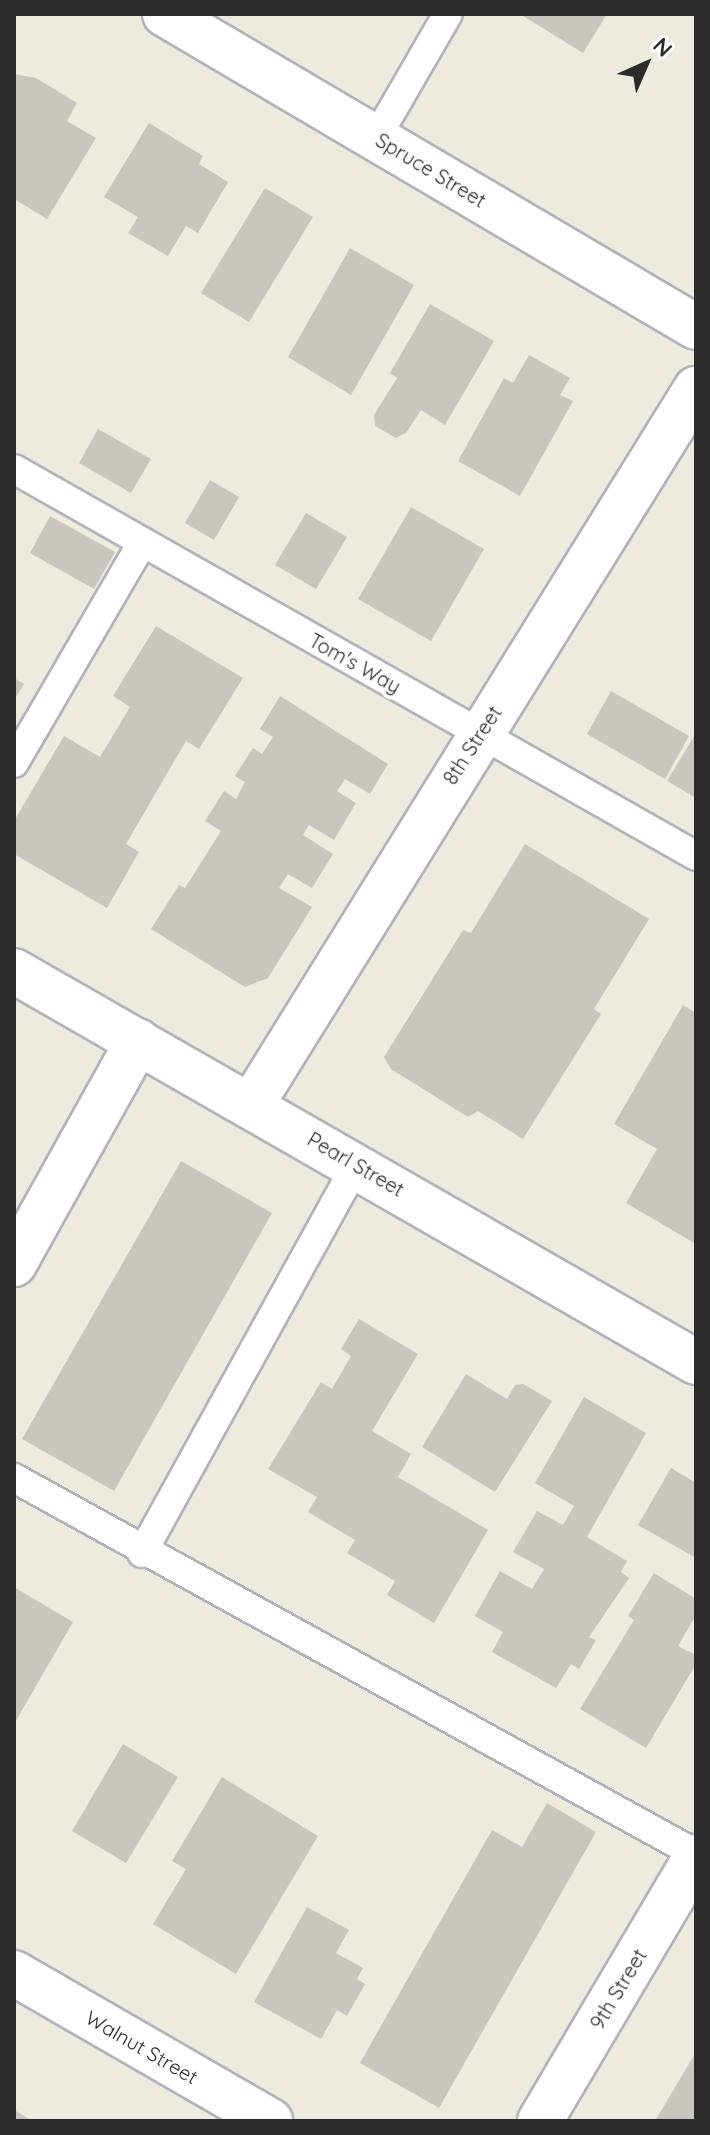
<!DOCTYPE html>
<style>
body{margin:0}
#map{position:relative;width:710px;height:2135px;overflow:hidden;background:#edeade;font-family:Quicksand,sans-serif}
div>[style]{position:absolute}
.building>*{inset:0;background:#c8c6be}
.roads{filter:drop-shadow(2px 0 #b2b2be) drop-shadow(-2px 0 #b2b2be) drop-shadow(0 2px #b2b2be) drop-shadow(0 -2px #b2b2be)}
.service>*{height:28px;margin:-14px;padding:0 14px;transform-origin:14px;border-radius:14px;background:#fff}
.minor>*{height:44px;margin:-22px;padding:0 22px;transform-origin:22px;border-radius:22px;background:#fff}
.tertiary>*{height:44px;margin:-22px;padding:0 22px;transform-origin:22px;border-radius:22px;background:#fff}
span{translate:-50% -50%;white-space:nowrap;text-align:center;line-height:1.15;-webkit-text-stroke:8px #fff;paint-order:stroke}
.street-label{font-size:20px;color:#2b2b2b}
.frame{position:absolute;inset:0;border:16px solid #2b2b2b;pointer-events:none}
.north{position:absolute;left:606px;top:24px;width:80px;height:80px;-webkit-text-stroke:6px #fff;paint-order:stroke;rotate:45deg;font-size:22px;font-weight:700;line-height:32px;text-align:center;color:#2b2b2b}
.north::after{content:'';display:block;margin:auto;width:28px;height:36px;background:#2b2b2b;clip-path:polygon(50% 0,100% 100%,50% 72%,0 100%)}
</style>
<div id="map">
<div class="building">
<i style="clip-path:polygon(520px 14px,607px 14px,583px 53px)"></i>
<i style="clip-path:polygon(14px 74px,36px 78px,77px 103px,67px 121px,96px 138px,47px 219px,14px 199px)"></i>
<i style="clip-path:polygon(149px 123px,203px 156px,199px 164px,228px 182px,198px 233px,186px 226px,168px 256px,128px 233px,138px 217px,104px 197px)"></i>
<i style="clip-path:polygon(265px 188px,313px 217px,249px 322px,201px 293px)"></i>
<i style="clip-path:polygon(350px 248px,414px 285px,351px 395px,288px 357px)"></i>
<i style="clip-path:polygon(430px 304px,494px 341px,445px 425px,421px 410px,406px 433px,396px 438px,375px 426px,374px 415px,397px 378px,390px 373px)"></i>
<i style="clip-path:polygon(529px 355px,570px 378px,560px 395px,573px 401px,520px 496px,458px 461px,504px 378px,513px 383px)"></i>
<i style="clip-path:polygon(98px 429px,151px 459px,131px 493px,79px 463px)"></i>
<i style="clip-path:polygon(210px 480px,239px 497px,214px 540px,185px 523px)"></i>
<i style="clip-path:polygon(411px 507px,484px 549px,431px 641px,358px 599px)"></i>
<i style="clip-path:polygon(306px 513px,347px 537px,316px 589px,275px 565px)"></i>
<i style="clip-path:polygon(50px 516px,115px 552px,94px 589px,30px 553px)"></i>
<i style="clip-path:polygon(156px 626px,243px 678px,199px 749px,186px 741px,126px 844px,139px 852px,107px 908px,14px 854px,14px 821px,64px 736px,100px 757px,130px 707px,113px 696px)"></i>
<i style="clip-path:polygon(14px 678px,24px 684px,14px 700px)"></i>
<i style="clip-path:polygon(611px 691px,689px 736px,665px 779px,587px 734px)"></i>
<i style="clip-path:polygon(280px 696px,388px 764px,370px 794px,345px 779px,337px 791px,356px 803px,334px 840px,309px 825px,303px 835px,333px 854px,312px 888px,288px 874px,279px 888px,312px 907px,268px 978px,245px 987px,151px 929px,179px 885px,185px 888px,221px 831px,205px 821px,224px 791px,236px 799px,245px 782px,235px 776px,253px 748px,262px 754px,273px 737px,260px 729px)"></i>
<i style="clip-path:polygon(696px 733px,696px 798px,667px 781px)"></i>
<i style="clip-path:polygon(525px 844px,649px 919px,594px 1009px,601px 1014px,523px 1139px,478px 1111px,468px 1117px,391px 1069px,384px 1057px,463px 930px,471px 933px)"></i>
<i style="clip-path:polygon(683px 1005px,696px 1013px,696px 1244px,626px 1203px,657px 1149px,614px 1124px)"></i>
<i style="clip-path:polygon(181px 1161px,272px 1213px,114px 1491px,22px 1439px)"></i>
<i style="clip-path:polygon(359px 1319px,418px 1354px,372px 1431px,411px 1454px,398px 1477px,488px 1530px,434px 1623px,387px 1595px,395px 1581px,347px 1553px,355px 1540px,308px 1512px,317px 1497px,268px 1469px,321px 1382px,332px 1389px,351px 1356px,341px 1349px)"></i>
<i style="clip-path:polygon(466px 1374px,507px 1399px,515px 1385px,523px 1384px,552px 1401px,495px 1492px,422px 1447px)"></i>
<i style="clip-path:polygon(584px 1397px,646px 1433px,587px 1537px,627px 1561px,621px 1572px,629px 1578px,589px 1637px,596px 1640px,579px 1669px,571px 1664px,556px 1688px,492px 1652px,503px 1632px,475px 1616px,500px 1571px,532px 1589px,544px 1569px,513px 1552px,537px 1511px,563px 1525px,574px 1506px,535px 1483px)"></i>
<i style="clip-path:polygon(671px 1468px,696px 1483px,696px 1558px,638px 1525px)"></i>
<i style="clip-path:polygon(654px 1573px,696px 1599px,696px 1615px,678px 1646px,696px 1655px,696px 1664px,646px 1748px,580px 1709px,634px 1620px,628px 1616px)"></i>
<i style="clip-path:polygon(14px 1587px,73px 1622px,14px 1724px)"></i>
<i style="clip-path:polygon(123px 1744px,178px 1777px,126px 1863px,72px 1831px)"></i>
<i style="clip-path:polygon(222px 1777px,318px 1836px,236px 1974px,153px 1924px,186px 1869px,172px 1861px)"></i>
<i style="clip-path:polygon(547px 1803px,596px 1832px,439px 2108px,360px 2063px,492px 1830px,522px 1847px)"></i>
<i style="clip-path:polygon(307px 1907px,349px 1930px,336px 1953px,363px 1968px,357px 1979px,365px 1984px,347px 2016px,337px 2010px,321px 2039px,254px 2002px)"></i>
<i style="clip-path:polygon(696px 2052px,696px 2121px,655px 2121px)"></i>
<i style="clip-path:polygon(14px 2110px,33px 2121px,14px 2121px)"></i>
</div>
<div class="roads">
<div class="service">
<i style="left:376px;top:138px;width:143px;rotate:-59.9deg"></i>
<i style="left:14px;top:469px;width:784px;rotate:29.57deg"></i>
<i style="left:14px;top:763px;width:255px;rotate:-59.8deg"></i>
<i style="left:14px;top:1478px;width:779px;rotate:28.87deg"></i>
<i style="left:142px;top:1553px;width:444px;rotate:-61.1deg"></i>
</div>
<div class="minor">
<i style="left:165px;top:14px;width:616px;rotate:30.52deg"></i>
<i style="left:252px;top:1104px;width:842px;rotate:-58.16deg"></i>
<i style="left:14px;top:1264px;width:255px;rotate:-60.9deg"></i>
<i style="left:14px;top:1973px;width:296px;rotate:30deg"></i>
</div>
<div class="tertiary">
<i style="left:14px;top:971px;width:786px;rotate:29.83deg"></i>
<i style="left:540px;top:2121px;width:307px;rotate:-59.4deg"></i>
</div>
</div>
<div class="street-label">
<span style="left:431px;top:170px;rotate:31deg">Spruce Street</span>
<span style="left:355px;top:663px;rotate:29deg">Tom's Way</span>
<span style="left:472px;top:745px;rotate:-57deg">8th Street</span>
<span style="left:356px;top:1164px;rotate:30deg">Pearl Street</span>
<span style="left:618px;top:1989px;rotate:-59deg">9th Street</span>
<span style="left:142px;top:2047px;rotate:30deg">Walnut Street</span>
</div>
<div class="frame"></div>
<div class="north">N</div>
</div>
